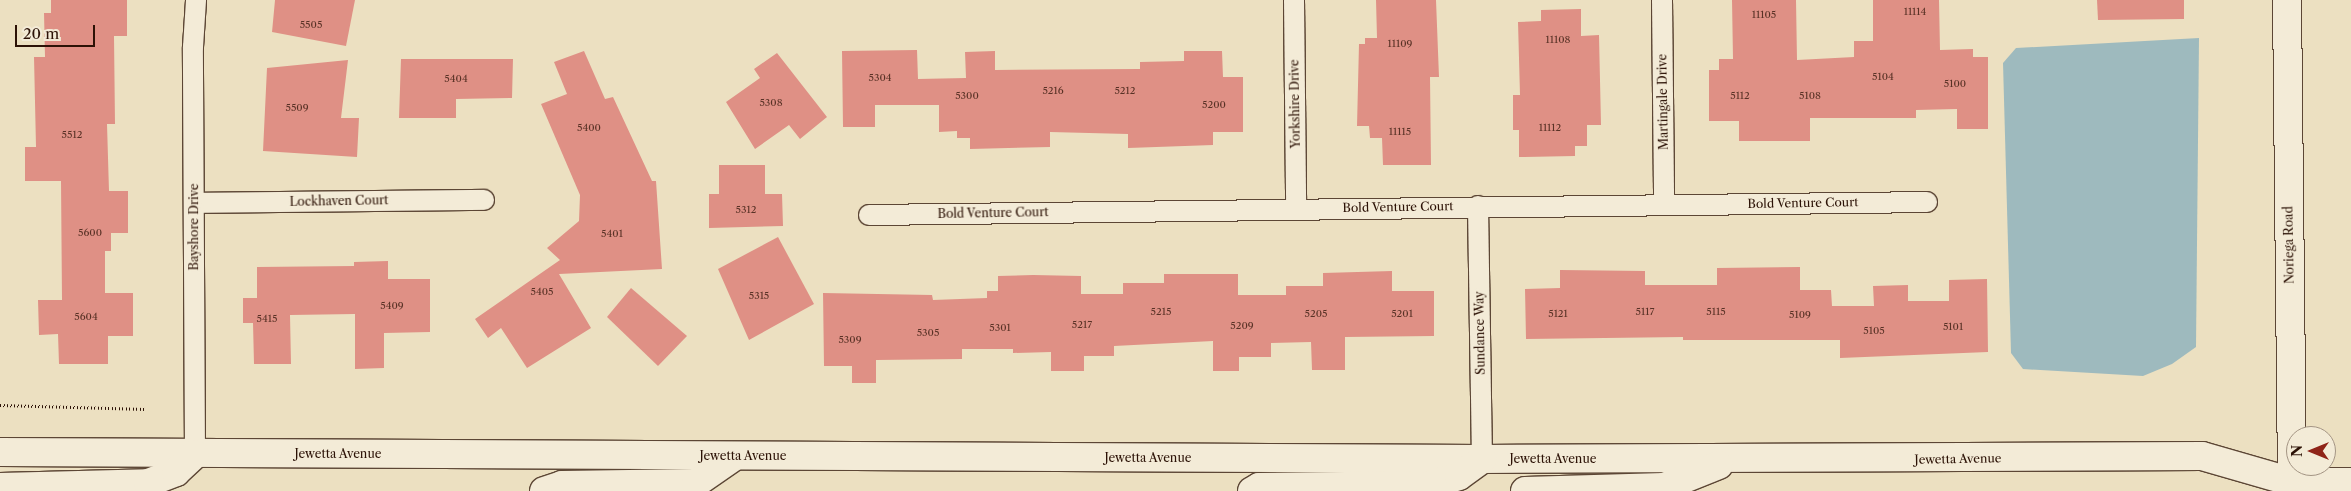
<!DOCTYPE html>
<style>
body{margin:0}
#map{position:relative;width:2351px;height:491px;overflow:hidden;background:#ece0c1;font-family:"Libre Caslon Text",serif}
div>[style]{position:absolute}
.water>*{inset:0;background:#9ebabe}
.building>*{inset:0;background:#df9085}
.path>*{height:3px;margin-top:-1.5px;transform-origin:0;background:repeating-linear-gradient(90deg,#2c1206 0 1px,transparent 0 3.5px)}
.roads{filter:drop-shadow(1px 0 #5c4635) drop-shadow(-1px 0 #5c4635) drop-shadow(0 1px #5c4635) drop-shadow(0 -1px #5c4635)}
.street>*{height:20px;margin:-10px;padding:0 10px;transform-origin:10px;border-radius:10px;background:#f3ebd7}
.secondary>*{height:28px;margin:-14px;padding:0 14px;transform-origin:14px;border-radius:14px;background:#f3ebd7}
span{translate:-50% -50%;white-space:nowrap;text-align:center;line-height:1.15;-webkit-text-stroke:4px #f3ebd7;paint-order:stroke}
.number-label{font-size:10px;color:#593226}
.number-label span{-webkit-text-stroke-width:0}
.street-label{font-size:12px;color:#2c1206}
.north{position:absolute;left:2286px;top:426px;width:50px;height:50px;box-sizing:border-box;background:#f3ebd7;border:1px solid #a39483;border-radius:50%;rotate:270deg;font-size:14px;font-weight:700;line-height:20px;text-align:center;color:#2c1206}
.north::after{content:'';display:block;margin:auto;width:18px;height:22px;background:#8f2418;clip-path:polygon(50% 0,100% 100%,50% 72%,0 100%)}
.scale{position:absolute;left:15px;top:25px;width:80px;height:22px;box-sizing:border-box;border:2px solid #2c1206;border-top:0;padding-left:6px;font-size:15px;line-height:18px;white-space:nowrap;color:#2c1206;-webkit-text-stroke:4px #f3ebd7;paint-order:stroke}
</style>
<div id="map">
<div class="water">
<i style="clip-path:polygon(2199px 38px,2196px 347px,2172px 364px,2143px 376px,2023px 369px,2011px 353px,2003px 63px,2016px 48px)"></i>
</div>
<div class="building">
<i style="clip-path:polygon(51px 0,127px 0,127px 36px,114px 36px,115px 124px,107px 124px,109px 191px,128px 191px,128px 233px,111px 233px,111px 251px,105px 251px,105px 293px,133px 293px,133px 336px,108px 336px,108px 364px,59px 364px,58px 334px,39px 335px,38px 300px,62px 300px,61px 181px,25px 181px,25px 147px,36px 147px,34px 57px,45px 57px,44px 13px,51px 13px)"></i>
<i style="clip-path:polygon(275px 0,355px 0,346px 46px,272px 32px)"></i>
<i style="clip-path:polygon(1376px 0,1436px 0,1439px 77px,1430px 77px,1431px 165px,1383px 165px,1382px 138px,1370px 138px,1369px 126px,1357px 126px,1359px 44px,1365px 44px,1365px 38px,1377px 38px)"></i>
<i style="clip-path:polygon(1732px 0,1796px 0,1797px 60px,1854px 57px,1854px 41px,1873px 41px,1873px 0,1939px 0,1940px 50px,1973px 49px,1973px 57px,1988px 57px,1988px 129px,1957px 129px,1957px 109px,1916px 110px,1916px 118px,1810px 118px,1810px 141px,1739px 141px,1739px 121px,1709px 121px,1709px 70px,1719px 70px,1719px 59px,1733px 59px)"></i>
<i style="clip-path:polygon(2097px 0,2184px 0,2184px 19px,2098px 20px)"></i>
<i style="clip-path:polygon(1581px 9px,1581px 36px,1599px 35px,1601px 125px,1587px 125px,1587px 146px,1575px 146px,1575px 156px,1519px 157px,1519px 130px,1513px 130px,1513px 95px,1520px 95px,1518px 22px,1541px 21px,1541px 10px)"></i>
<i style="clip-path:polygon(917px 50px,918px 79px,966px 78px,965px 52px,995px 51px,995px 70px,1140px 69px,1140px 62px,1184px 61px,1184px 51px,1222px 51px,1223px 77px,1243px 77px,1243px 132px,1213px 132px,1213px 145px,1128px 148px,1128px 134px,1050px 132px,1050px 147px,970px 149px,970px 138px,957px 138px,957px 131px,939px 132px,939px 105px,875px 105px,875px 127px,843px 127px,842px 51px)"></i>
<i style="clip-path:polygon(584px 51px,605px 99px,613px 97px,652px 181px,656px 181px,662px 269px,559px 274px,591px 328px,527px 368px,501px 328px,488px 338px,475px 319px,560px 260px,547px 248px,579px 221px,580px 195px,541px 104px,567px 94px,554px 62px)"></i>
<i style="clip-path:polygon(777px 53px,827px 117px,800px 139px,789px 125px,755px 149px,726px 102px,760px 78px,754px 69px)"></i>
<i style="clip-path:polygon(401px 59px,513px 59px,512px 98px,456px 99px,456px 118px,399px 118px)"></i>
<i style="clip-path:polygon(348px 60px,341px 118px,359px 118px,357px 157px,263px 151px,267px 68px)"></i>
<i style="clip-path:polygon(719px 165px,765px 165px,765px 194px,782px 194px,783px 226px,709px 228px,709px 194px,719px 194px)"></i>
<i style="clip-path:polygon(778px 237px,814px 304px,749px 340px,718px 269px)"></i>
<i style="clip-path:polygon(388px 261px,388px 279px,430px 279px,430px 332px,384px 333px,384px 368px,355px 369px,355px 314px,290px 315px,291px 364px,254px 364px,253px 323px,243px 323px,243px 298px,257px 298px,257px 267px,354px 266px,354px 262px)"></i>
<i style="clip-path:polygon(1800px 267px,1800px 290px,1831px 290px,1832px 306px,1874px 306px,1873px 286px,1908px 285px,1908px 301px,1949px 301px,1949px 280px,1987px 279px,1988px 352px,1840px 358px,1840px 340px,1683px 340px,1683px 337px,1526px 339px,1525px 289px,1560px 288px,1560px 270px,1645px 271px,1645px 285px,1717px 285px,1717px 268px)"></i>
<i style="clip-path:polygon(1392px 271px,1392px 291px,1434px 291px,1434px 336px,1345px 337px,1345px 370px,1312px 370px,1311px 342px,1271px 343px,1271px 357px,1239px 357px,1239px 371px,1213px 371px,1213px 341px,1114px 346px,1114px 356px,1084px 356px,1084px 371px,1051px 371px,1051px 352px,1013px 353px,1013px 349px,962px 349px,962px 359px,876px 360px,876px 383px,852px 383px,852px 366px,824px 366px,823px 293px,932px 295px,933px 300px,987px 298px,987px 291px,998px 291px,998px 276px,1033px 275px,1081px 276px,1081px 294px,1123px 294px,1123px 283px,1164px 283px,1164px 274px,1238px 274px,1238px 295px,1286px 295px,1286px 286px,1323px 286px,1323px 273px)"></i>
<i style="clip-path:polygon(631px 288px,687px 336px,658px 366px,607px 317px)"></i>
</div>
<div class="path">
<i style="left:0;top:405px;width:146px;rotate:1.6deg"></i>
</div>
<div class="roads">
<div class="street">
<i style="left:1294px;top:0;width:208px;rotate:89.4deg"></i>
<i style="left:1662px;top:0;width:204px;rotate:89.4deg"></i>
<i style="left:194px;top:203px;width:290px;rotate:-0.6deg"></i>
<i style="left:1478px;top:206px;width:253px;rotate:89.1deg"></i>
<i style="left:869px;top:215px;width:1058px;rotate:-0.7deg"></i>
<i style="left:195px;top:454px;width:407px;rotate:-90.3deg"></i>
<i style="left:193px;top:47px;width:47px;rotate:-86.3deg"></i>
</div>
<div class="secondary">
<i style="left:2287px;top:0;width:491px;rotate:89.4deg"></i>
<i style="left:0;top:452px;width:1482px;rotate:0.27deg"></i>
<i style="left:1482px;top:459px;width:720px;rotate:-0.24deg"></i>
<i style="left:2202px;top:456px;width:94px;rotate:16.1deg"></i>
<i style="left:2292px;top:482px;width:59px"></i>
<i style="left:0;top:487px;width:148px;rotate:-1.5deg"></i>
<i style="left:148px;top:483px;width:30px;rotate:-21deg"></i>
<i style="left:176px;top:472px;width:26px;rotate:-43deg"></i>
<i style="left:544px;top:491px;width:19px;rotate:-18deg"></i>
<i style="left:562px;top:485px;width:134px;rotate:-0.9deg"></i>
<i style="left:696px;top:483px;width:47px;rotate:-34.7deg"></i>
<i style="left:1252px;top:491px;width:8px;rotate:-30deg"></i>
<i style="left:1259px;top:487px;width:171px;rotate:-0.7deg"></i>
<i style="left:1430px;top:485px;width:30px;rotate:-17deg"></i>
<i style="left:1459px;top:476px;width:29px;rotate:-36deg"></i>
<i style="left:1525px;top:491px;width:139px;rotate:-1.6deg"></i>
<i style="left:1664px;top:487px;width:59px;rotate:-21.8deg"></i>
</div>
</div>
<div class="number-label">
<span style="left:1915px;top:12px">11114</span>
<span style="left:1764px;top:15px">11105</span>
<span style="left:311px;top:25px">5505</span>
<span style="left:1558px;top:40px">11108</span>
<span style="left:1400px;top:44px">11109</span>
<span style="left:1883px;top:77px">5104</span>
<span style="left:880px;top:78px">5304</span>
<span style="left:456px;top:79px">5404</span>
<span style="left:1955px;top:84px">5100</span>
<span style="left:1053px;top:91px">5216</span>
<span style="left:1125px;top:91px">5212</span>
<span style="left:967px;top:96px">5300</span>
<span style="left:1740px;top:96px">5112</span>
<span style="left:1810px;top:96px">5108</span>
<span style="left:771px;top:103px">5308</span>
<span style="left:1214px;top:105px">5200</span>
<span style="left:297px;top:108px">5509</span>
<span style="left:589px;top:128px">5400</span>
<span style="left:1550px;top:128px">11112</span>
<span style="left:1400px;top:132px">11115</span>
<span style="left:72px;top:135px">5512</span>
<span style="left:746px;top:210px">5312</span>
<span style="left:90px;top:233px">5600</span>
<span style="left:612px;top:234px">5401</span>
<span style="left:542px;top:292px">5405</span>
<span style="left:759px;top:296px">5315</span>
<span style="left:392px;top:306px">5409</span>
<span style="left:1161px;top:312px">5215</span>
<span style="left:1645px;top:312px">5117</span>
<span style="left:1716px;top:312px">5115</span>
<span style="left:1316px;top:314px">5205</span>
<span style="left:1402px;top:314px">5201</span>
<span style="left:1558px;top:314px">5121</span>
<span style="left:1800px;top:315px">5109</span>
<span style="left:86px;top:317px">5604</span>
<span style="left:267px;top:319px">5415</span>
<span style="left:1082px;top:325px">5217</span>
<span style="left:1242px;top:326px">5209</span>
<span style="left:1953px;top:327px">5101</span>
<span style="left:1000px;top:328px">5301</span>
<span style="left:1874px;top:331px">5105</span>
<span style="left:928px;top:333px">5305</span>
<span style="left:850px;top:340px">5309</span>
</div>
<div class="street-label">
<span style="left:1663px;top:102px;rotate:-91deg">Martingale Drive</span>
<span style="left:1295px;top:104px;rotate:-91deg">Yorkshire Drive</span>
<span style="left:339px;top:201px;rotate:-1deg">Lockhaven Court</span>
<span style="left:1803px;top:203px;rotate:-1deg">Bold Venture Court</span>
<span style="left:1398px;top:207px;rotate:-1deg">Bold Venture Court</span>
<span style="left:993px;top:213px;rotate:-1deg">Bold Venture Court</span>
<span style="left:194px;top:227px;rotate:-90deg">Bayshore Drive</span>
<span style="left:2289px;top:245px;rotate:-91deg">Noriega Road</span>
<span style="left:1480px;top:333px;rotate:-91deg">Sundance Way</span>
<span style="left:338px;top:454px">Jewetta Avenue</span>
<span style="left:743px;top:456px">Jewetta Avenue</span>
<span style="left:1148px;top:458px">Jewetta Avenue</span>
<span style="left:1553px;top:459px">Jewetta Avenue</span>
<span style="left:1958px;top:459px;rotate:-1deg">Jewetta Avenue</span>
</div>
<div class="north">N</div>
<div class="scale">20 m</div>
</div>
